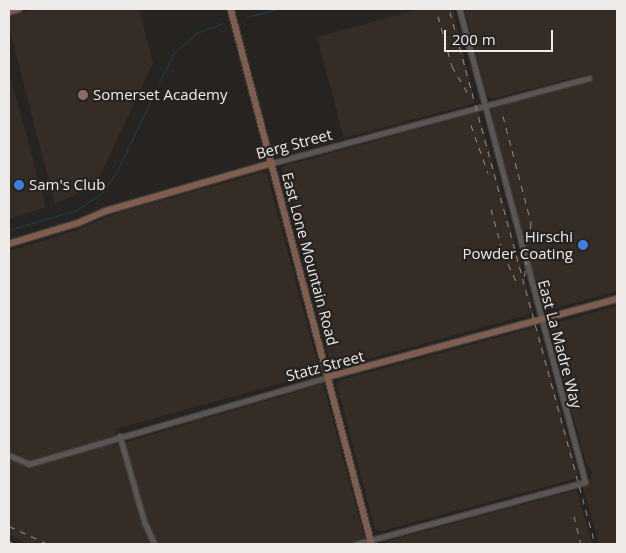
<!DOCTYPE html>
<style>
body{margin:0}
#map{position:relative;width:626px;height:553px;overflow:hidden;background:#272321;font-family:"Open Sans",sans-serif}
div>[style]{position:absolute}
.built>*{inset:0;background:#352c26}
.stream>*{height:1px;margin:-0.5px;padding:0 0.5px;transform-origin:0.5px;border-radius:0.5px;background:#184349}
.roads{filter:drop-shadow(1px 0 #413e3c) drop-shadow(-1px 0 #413e3c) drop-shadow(0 1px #413e3c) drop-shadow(0 -1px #413e3c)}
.street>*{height:4.5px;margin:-2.25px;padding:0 2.25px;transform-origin:2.25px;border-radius:2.25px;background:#5b5654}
.secondary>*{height:5.5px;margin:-2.75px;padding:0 2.75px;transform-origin:2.75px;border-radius:2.75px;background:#7f5e4f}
.rail>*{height:1px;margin-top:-0.5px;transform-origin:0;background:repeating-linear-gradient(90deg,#8d8987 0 6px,transparent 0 12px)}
.dots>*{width:14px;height:14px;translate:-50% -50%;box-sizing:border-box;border:2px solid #272321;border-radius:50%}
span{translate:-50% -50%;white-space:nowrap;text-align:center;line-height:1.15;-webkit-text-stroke:4.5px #272321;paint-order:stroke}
.poi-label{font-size:15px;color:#edeae8}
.left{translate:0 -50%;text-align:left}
.right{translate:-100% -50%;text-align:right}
.street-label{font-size:15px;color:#edeae8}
.frame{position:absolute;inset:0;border:10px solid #edeae8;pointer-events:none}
.scale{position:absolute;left:444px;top:30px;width:109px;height:22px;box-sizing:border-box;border:2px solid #edeae8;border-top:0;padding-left:6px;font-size:15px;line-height:18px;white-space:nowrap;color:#edeae8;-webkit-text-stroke:4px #272321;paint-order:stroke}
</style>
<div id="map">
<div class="built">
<i style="clip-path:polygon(35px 9px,139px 9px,153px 63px,100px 176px,84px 191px,55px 204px,9px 28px,9px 16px)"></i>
<i style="clip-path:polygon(419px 9px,453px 9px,475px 103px,344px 138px,317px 37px)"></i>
<i style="clip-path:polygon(465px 9px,617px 9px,617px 291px,550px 310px,542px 307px,491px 114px,493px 108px,590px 82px,588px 74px,492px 99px,487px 97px)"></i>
<i style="clip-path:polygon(9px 72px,46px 207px,9px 219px)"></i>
<i style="clip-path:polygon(479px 112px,534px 313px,335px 368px,331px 366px,281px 167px)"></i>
<i style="clip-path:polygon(263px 172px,267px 175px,319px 369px,315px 374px,116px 429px,113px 446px,323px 384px,366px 544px,28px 544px,9px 535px,9px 251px,77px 230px,113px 214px)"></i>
<i style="clip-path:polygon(617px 306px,617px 544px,599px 544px,583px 488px,589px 484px,592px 472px,586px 463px,549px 328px,551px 324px)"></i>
<i style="clip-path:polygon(533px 328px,539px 331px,578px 474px,575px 479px,381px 531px,375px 529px,337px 385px,340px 380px)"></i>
<i style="clip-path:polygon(577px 490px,592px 544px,383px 544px,384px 542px)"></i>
</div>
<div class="stream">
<i style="left:246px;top:17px;width:32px;rotate:-14deg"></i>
<i style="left:9px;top:230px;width:70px;rotate:-16.6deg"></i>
<i style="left:76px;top:210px;width:30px;rotate:-33deg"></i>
<i style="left:101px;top:194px;width:28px;rotate:-55deg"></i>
<i style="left:117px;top:171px;width:130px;rotate:-64.4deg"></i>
<i style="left:173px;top:54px;width:31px;rotate:-42deg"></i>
<i style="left:196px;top:33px;width:29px;rotate:-20deg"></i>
</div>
<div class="roads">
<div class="street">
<i style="left:272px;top:163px;width:328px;rotate:-15deg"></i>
<i style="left:120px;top:436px;width:91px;rotate:74deg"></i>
<i style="left:145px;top:523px;width:23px;rotate:65deg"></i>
<i style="left:9px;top:455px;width:22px;rotate:24deg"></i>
<i style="left:29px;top:464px;width:311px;rotate:-16.2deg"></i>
<i style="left:356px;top:544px;width:237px;rotate:-15.1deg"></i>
<i style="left:585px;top:482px;width:489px;rotate:-104.9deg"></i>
</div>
<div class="secondary">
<i style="left:231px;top:9px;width:553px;rotate:75.24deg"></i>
<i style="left:9px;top:12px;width:10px;rotate:-17deg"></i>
<i style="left:9px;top:244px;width:72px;rotate:-16.9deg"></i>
<i style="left:78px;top:223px;width:30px;rotate:-23deg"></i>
<i style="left:106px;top:211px;width:173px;rotate:-16.1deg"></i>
<i style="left:328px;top:377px;width:299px;rotate:-15.1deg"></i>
</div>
</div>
<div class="rail">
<i style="left:450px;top:12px;width:551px;rotate:74.75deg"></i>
<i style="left:438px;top:16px;width:52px;rotate:74.4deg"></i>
<i style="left:452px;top:66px;width:34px;rotate:60deg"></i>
<i style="left:503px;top:116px;width:111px;rotate:75.3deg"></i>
<i style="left:531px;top:223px;width:57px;rotate:97deg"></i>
<i style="left:471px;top:125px;width:51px;rotate:70.5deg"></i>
<i style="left:491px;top:209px;width:46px;rotate:74.7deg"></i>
<i style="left:503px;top:253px;width:35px;rotate:65deg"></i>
<i style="left:574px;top:516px;width:29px;rotate:76deg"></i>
<i style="left:9px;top:526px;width:43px;rotate:24.8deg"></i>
<i style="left:9px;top:541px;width:7px;rotate:27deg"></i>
</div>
<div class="dots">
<i style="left:83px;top:95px;background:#8d6e63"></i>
<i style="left:19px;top:185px;background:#3f7fe0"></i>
<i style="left:583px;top:245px;background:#3f7fe0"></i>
</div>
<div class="poi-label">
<span class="left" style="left:93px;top:95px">Somerset Academy</span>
<span class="left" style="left:29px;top:185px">Sam's Club</span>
<span class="right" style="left:573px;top:245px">Hirschi<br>Powder Coating</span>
</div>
<div class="street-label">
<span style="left:294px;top:144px;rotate:-15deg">Berg Street</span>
<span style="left:310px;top:259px;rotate:75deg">East Lone Mountain Road</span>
<span style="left:560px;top:344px;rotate:75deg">East La Madre Way</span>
<span style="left:325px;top:366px;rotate:-15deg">Statz Street</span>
</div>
<div class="frame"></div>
<div class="scale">200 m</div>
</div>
